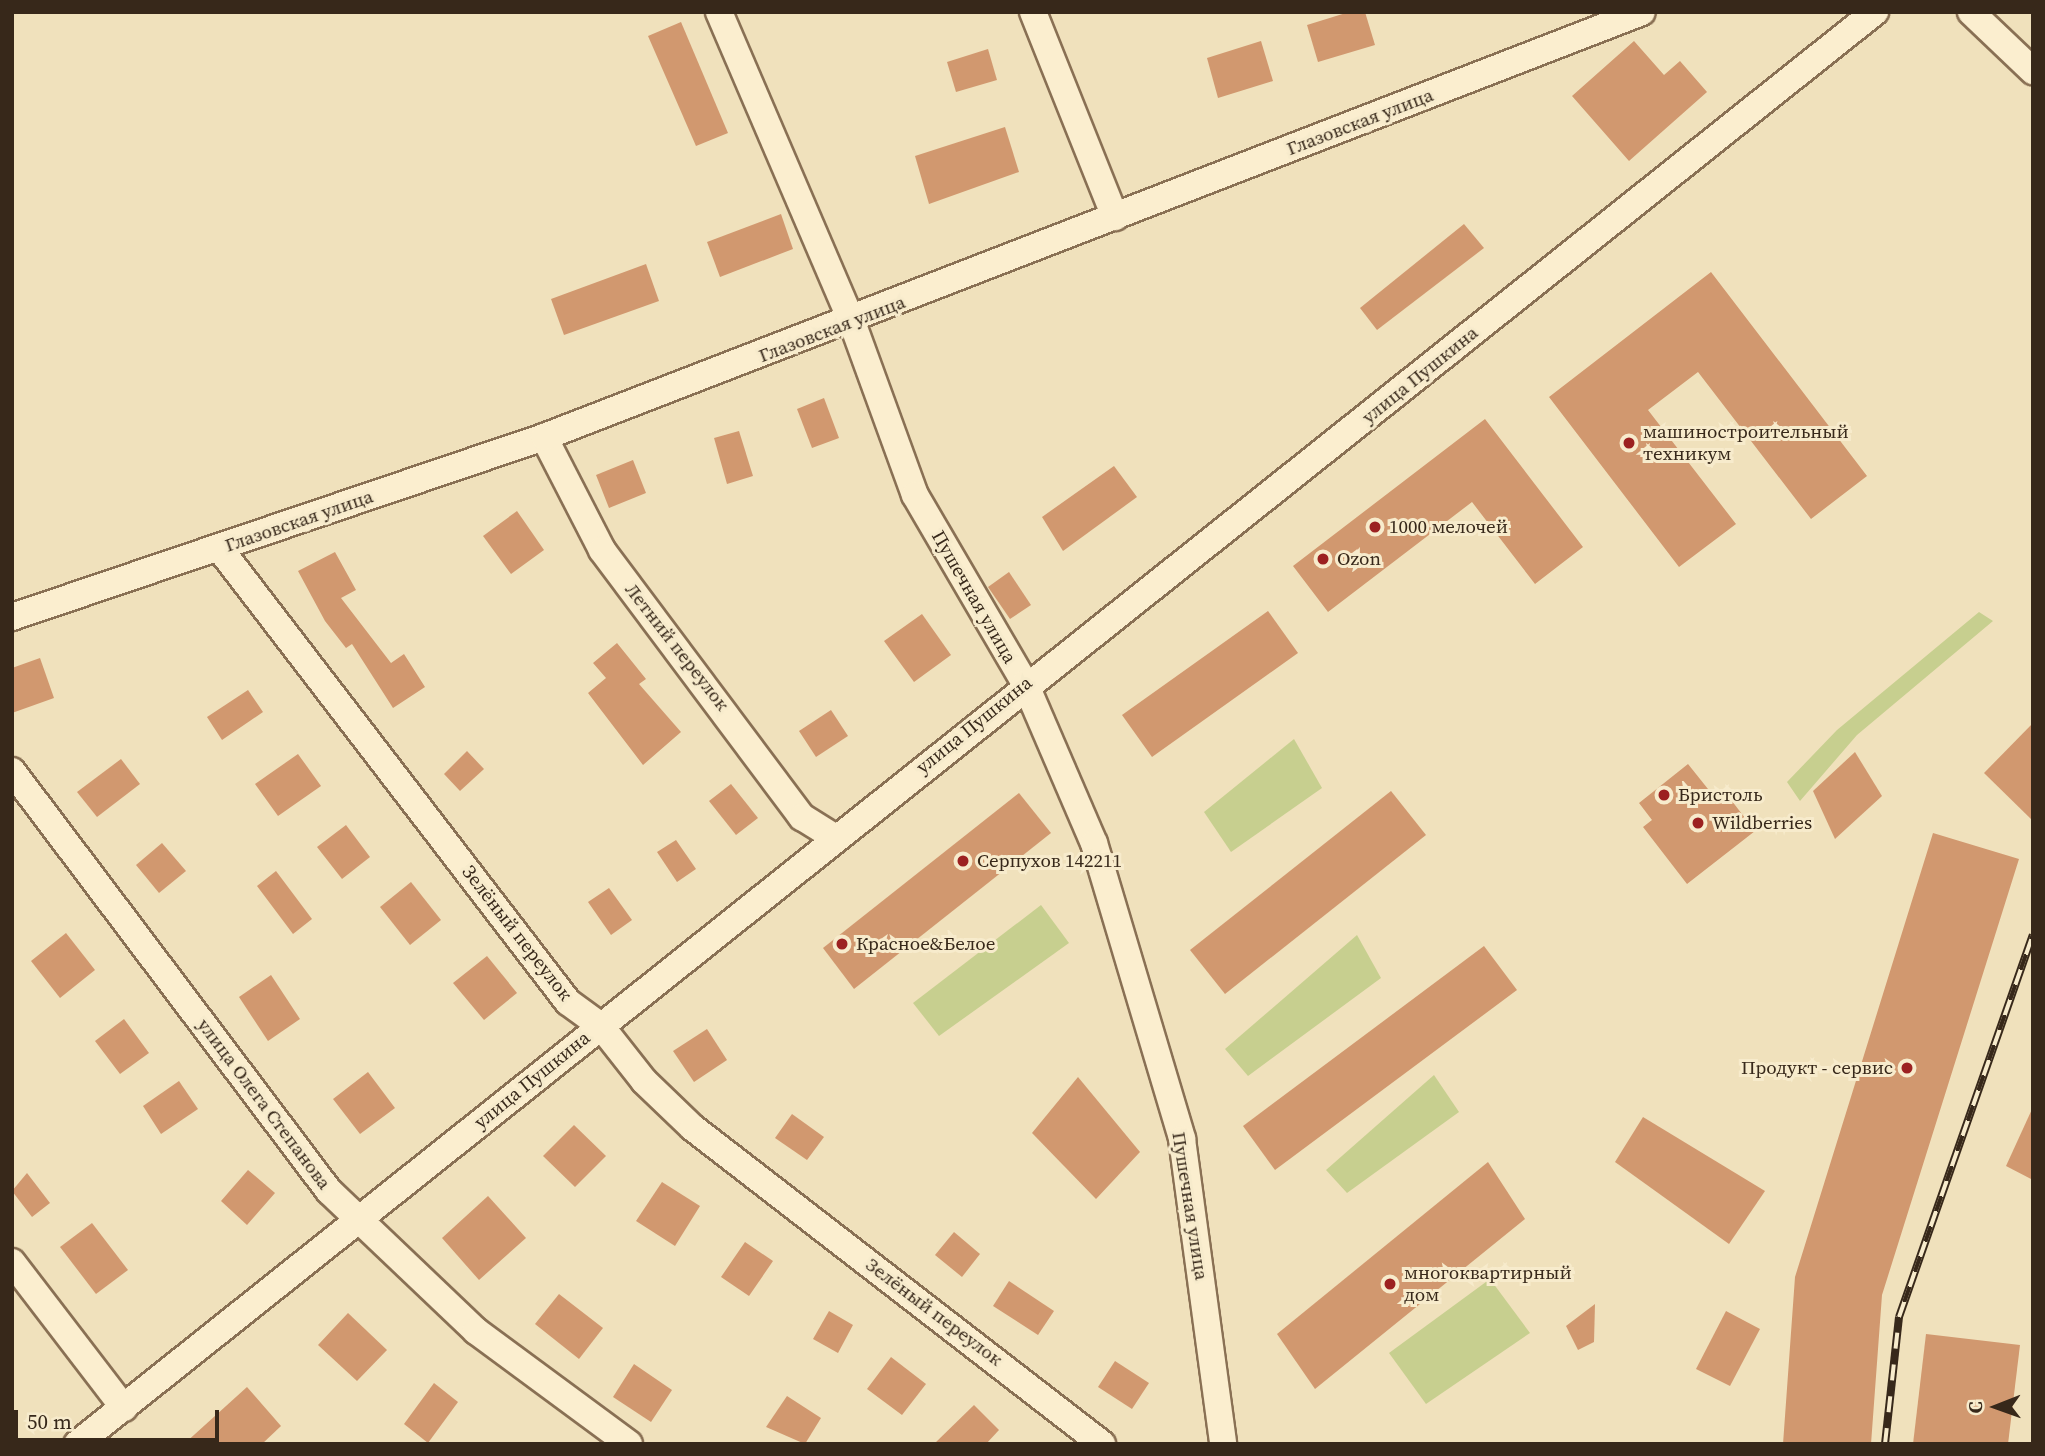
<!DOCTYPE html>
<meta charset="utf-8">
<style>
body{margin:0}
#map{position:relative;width:2045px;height:1456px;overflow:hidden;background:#f0e1bc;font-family:"Source Serif 4",serif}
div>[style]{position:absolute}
.green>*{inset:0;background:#c7cf8f}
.building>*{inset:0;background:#d1986f}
.roads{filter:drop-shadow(2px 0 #897054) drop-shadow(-2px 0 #897054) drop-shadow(0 2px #897054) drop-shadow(0 -2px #897054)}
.minor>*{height:26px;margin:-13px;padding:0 13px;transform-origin:13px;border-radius:13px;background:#fbeecf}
.rail>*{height:8px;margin-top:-4px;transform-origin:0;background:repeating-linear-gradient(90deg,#f7ebcc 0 16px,#37281a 0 32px);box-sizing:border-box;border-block:2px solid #37281a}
.dots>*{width:19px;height:19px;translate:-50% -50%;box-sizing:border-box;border:4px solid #f7ebcc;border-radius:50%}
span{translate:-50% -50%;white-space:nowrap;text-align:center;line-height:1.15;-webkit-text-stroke:6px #f7ebcc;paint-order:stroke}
.street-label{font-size:19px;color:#37281a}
.poi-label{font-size:19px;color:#37281a}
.left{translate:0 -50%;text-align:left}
.right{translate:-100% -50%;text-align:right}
.frame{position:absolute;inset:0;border:14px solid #37281a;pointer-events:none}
.north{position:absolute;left:1961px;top:1372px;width:70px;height:70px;-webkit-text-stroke:5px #f7ebcc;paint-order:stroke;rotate:269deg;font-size:19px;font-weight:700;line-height:28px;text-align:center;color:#37281a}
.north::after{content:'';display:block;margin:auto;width:24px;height:32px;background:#37281a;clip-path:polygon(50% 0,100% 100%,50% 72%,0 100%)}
.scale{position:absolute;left:14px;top:1410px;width:205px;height:32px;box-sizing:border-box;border:4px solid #37281a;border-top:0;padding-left:9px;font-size:21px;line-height:24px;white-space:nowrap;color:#37281a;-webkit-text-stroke:5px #f7ebcc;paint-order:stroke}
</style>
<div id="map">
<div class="green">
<i style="clip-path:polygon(1979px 612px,1993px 621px,1857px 735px,1800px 801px,1787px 782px,1837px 730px)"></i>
<i style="clip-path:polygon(1294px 739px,1322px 788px,1231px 852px,1204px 812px)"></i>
<i style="clip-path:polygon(1041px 905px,1069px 943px,939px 1036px,913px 1003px)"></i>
<i style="clip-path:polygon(1357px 935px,1381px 978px,1248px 1076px,1225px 1049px)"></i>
<i style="clip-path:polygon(1434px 1075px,1459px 1112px,1347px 1193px,1326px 1170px)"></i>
<i style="clip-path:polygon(1490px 1279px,1530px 1333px,1426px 1404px,1389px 1353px)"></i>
</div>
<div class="building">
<i style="clip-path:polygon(1349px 12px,1365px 12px,1375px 45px,1318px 62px,1307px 25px)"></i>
<i style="clip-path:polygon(681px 22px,728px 133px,696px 146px,648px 36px)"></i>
<i style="clip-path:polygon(1261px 41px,1273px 81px,1218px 98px,1207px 58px)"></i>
<i style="clip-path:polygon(1634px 41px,1664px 75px,1680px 61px,1707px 92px,1629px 161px,1572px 96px)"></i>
<i style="clip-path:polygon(988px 49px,997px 80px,956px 92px,947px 62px)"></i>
<i style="clip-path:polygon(1005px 127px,1019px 172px,929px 204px,915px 156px)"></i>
<i style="clip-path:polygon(781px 214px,793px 249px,720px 277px,707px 242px)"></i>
<i style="clip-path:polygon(1464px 224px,1484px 248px,1377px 330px,1360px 308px)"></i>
<i style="clip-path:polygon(646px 264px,659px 301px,564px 335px,551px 299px)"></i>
<i style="clip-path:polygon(1711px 272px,1867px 476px,1811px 519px,1698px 372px,1648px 410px,1736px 524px,1679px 567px,1549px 397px)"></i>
<i style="clip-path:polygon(824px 398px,839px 438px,812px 448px,797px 409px)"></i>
<i style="clip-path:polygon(1485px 419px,1583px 547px,1535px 584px,1472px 502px,1328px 612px,1293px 566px)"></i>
<i style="clip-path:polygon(739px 431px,753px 476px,727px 484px,714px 438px)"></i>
<i style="clip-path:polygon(633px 460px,646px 493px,609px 508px,596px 475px)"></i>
<i style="clip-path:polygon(1114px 466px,1137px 497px,1063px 551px,1042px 517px)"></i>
<i style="clip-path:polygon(517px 511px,544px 550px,511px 574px,483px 536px)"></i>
<i style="clip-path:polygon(335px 552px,356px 590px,341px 598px,391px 663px,404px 654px,425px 687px,393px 708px,352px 644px,346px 648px,325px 621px,298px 571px)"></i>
<i style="clip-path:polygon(1009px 572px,1031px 605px,1010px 619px,988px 587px)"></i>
<i style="clip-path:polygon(1268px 611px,1298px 653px,1152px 757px,1122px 715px)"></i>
<i style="clip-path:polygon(922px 614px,951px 655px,914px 682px,884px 641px)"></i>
<i style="clip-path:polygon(617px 643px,646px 679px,639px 684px,681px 732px,643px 765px,588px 693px,606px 678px,593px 663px)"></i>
<i style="clip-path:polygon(40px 658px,54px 698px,12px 713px,12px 668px)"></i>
<i style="clip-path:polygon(248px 690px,263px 712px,222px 740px,207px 717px)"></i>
<i style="clip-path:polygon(831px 710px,848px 736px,816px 757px,799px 731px)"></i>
<i style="clip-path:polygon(2033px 723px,2033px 821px,1984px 773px)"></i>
<i style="clip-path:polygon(467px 751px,484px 769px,460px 791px,444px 774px)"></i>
<i style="clip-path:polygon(1855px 752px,1882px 796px,1835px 839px,1813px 791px)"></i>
<i style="clip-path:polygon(298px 754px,321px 786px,278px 816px,255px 784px)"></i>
<i style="clip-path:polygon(121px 759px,140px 784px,97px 817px,77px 792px)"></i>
<i style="clip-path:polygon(1688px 764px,1716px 799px,1725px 792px,1755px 831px,1687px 884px,1643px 827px,1652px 820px,1639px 803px)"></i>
<i style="clip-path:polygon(731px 784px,758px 818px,736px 835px,709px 801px)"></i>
<i style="clip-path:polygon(1391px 791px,1426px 835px,1225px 994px,1190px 950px)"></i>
<i style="clip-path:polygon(1019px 793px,1051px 833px,854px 989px,823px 948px)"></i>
<i style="clip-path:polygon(346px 825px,370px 857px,342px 879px,317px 847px)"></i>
<i style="clip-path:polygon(1933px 833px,2019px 859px,1882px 1295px,1871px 1444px,1783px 1444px,1795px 1277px)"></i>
<i style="clip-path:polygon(676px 840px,696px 869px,677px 882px,657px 852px)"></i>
<i style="clip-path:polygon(162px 843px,186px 871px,159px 893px,136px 865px)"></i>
<i style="clip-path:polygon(276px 871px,312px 919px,293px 934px,257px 886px)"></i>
<i style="clip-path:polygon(411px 882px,441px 920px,410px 945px,380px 907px)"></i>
<i style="clip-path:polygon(609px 888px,632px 920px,611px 935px,588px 902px)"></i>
<i style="clip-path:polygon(66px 933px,95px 970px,60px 998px,31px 961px)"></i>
<i style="clip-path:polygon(1484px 946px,1517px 990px,1275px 1170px,1243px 1126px)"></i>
<i style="clip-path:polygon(487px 956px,517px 993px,484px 1020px,453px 983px)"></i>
<i style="clip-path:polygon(271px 975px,300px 1019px,268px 1041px,239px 997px)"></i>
<i style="clip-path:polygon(124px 1019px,149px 1053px,120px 1074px,95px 1041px)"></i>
<i style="clip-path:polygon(707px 1029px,727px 1060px,694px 1082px,673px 1051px)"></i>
<i style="clip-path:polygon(368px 1072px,395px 1108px,360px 1134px,333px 1099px)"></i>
<i style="clip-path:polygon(1078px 1077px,1140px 1152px,1096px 1199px,1032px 1133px)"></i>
<i style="clip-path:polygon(179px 1081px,198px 1109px,161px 1134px,143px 1106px)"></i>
<i style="clip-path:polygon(2033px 1107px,2033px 1180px,2006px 1166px)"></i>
<i style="clip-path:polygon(792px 1114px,824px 1137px,807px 1160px,775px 1138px)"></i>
<i style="clip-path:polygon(1643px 1117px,1765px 1191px,1729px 1244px,1615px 1162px)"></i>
<i style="clip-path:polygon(574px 1125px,606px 1156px,575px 1187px,543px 1156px)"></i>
<i style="clip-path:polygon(1488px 1162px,1525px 1219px,1315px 1389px,1277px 1334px)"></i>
<i style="clip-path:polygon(248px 1170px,275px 1193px,247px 1225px,221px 1201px)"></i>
<i style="clip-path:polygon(27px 1173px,50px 1203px,32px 1217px,12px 1191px)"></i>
<i style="clip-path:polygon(662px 1182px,700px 1206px,675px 1246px,636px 1221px)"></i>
<i style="clip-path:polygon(488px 1196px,526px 1238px,479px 1280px,442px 1238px)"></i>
<i style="clip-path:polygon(92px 1223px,128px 1270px,96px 1294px,60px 1247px)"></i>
<i style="clip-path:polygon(954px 1232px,980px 1254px,962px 1277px,935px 1255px)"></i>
<i style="clip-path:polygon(745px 1242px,773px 1261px,749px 1296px,721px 1277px)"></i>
<i style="clip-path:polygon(1009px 1281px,1054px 1311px,1038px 1335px,993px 1306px)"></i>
<i style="clip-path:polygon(559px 1294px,603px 1328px,579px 1359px,535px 1324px)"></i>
<i style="clip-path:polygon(1595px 1304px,1594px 1342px,1578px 1350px,1566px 1326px)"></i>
<i style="clip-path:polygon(829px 1311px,853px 1325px,838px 1353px,813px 1339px)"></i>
<i style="clip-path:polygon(1726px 1311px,1760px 1329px,1730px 1386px,1696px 1369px)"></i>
<i style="clip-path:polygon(348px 1313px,387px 1350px,357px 1381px,318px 1345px)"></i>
<i style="clip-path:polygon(1926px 1334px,2020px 1345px,2008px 1444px,1913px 1444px)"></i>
<i style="clip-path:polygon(891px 1357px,926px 1384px,902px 1415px,867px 1389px)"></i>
<i style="clip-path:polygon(1115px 1361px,1149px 1383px,1132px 1409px,1098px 1387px)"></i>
<i style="clip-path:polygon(634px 1364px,672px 1390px,651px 1422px,613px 1397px)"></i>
<i style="clip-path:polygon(434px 1383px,458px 1402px,428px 1443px,404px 1424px)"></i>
<i style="clip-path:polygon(247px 1387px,281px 1426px,262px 1444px,184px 1444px)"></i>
<i style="clip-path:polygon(787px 1396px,821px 1418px,805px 1444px,766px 1427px)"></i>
<i style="clip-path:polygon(974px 1405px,999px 1430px,986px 1444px,934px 1444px)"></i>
</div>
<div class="roads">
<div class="minor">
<i style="left:719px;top:12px;width:337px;rotate:66.8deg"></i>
<i style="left:852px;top:322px;width:184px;rotate:70deg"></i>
<i style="left:915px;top:495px;width:218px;rotate:59.7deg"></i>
<i style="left:1025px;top:683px;width:174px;rotate:66.7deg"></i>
<i style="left:1094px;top:843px;width:309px;rotate:73.4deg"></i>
<i style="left:1182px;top:1139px;width:308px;rotate:82.3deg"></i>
<i style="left:1033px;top:12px;width:221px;rotate:68.2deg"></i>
<i style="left:1971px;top:12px;width:86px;rotate:43.6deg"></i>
<i style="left:544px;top:437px;width:127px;rotate:62.8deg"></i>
<i style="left:602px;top:550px;width:334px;rotate:53.2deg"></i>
<i style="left:802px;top:817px;width:39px;rotate:32deg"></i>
<i style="left:220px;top:549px;width:571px;rotate:52.47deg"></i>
<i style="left:568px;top:1002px;width:39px;rotate:36deg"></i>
<i style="left:600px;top:1025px;width:71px;rotate:51.8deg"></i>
<i style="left:644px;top:1081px;width:68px;rotate:43.8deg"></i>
<i style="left:693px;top:1128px;width:517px;rotate:37.69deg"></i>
<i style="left:12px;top:617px;width:562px;rotate:-18.69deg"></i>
<i style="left:544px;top:437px;width:1177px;rotate:-21.16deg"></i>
<i style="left:12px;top:771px;width:526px;rotate:52.96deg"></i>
<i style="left:329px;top:1191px;width:203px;rotate:43.6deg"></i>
<i style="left:476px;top:1331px;width:190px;rotate:36.4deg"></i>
<i style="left:12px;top:1262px;width:184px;rotate:52.5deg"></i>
<i style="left:77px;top:1444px;width:2299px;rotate:-38.54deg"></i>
</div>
</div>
<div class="rail">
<i style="left:1885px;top:1444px;width:128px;rotate:-83.7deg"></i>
<i style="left:1899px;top:1317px;width:405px;rotate:-70.7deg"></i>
</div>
<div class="dots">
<i style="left:1629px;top:443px;background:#9c2121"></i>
<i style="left:1375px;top:527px;background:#9c2121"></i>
<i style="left:1323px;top:559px;background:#9c2121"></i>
<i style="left:1664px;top:795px;background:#9c2121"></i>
<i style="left:1698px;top:823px;background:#9c2121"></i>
<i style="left:963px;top:861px;background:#9c2121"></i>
<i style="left:842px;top:944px;background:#9c2121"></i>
<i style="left:1907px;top:1068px;background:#9c2121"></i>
<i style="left:1390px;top:1284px;background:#9c2121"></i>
</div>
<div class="street-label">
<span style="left:1360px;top:122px;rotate:-21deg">Глазовская улица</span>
<span style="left:832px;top:329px;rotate:-21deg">Глазовская улица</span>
<span style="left:1420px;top:375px;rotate:-39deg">улица Пушкина</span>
<span style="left:299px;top:521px;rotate:-19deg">Глазовская улица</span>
<span style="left:974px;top:597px;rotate:60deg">Пушечная улица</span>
<span style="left:677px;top:647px;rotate:52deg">Летний переулок</span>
<span style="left:974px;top:725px;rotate:-39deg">улица Пушкина</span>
<span style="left:517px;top:933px;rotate:52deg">Зелёный переулок</span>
<span style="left:532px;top:1080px;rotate:-39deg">улица Пушкина</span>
<span style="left:264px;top:1104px;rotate:53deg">улица Олега Степанова</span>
<span style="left:1190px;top:1206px;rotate:81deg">Пушечная улица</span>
<span style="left:934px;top:1312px;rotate:37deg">Зелёный переулок</span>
</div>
<div class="poi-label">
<span class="left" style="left:1643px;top:443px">машиностроительный<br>техникум</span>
<span class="left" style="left:1389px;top:527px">1000 мелочей</span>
<span class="left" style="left:1337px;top:559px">Ozon</span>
<span class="left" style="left:1678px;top:795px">Бристоль</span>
<span class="left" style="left:1712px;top:823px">Wildberries</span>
<span class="left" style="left:977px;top:861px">Серпухов 142211</span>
<span class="left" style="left:856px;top:944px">Красное&amp;Белое</span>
<span class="right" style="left:1893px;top:1068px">Продукт - сервис</span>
<span class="left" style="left:1404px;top:1284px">многоквартирный<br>дом</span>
</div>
<div class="frame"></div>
<div class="north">С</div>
<div class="scale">50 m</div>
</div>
